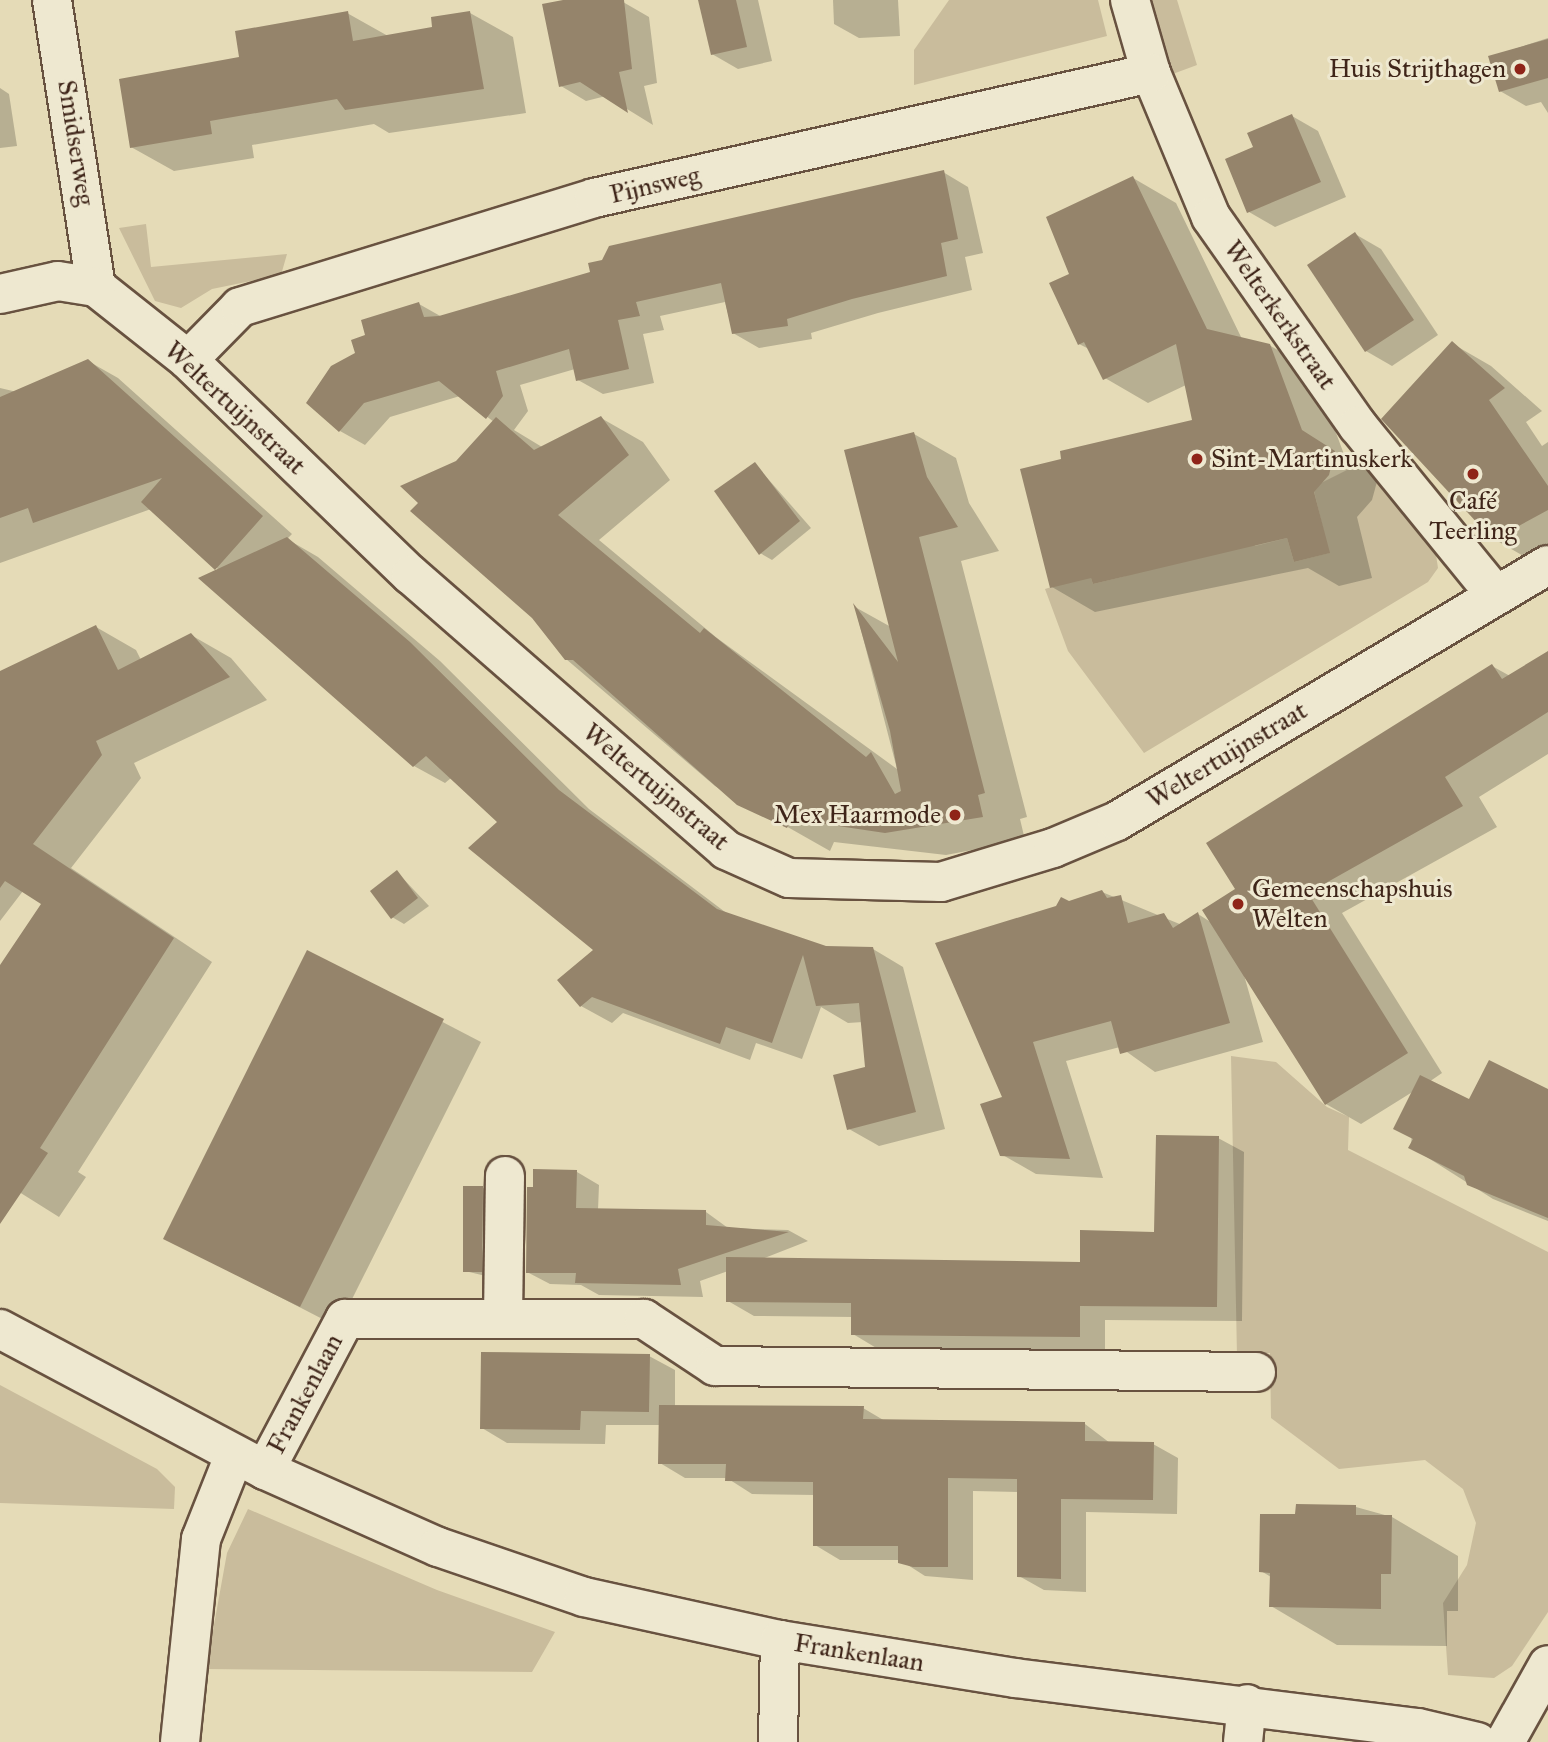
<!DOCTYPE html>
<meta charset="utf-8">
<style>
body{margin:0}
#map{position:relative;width:1548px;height:1742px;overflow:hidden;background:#e5dbb7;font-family:"IM FELL Great Primer",serif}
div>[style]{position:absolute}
.green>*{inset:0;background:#c9bc9c}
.shadow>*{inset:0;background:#0003}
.building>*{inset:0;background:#95846b}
.roads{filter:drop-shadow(2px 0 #685240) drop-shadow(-2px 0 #685240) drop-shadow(0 2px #685240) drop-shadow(0 -2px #685240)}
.street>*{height:38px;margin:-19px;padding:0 19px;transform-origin:19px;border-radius:19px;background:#eee8d0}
.dots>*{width:19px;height:19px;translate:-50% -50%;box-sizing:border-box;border:4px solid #eee8d0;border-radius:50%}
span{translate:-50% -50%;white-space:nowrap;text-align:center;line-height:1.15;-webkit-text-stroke:6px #eee8d0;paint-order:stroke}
.poi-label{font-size:26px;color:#3f2519}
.right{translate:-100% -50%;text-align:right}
.left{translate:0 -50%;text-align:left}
.street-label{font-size:26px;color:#3f2519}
</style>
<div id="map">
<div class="green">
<i style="clip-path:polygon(949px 0,1098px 0,1107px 36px,914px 85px,914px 50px)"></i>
<i style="clip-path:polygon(1148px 0,1177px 0,1197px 65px,1170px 75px)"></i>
<i style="clip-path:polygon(146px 224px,151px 267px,287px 254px,281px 275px,212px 289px,181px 308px,155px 301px,119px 228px)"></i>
<i style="clip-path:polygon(1367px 460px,1435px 548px,1438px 568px,1428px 582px,1144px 753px,1068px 651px,1045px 589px,1090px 575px,1093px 584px,1122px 577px,1252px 536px,1255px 546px,1287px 538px,1294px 562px,1329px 553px,1313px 487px)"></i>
<i style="clip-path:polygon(1231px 1056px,1276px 1062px,1327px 1107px,1349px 1117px,1348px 1150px,1548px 1252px,1548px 1612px,1512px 1666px,1494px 1678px,1448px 1675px,1443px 1603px,1467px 1565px,1476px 1523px,1463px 1489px,1425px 1460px,1339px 1469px,1271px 1418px,1270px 1353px,1237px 1356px)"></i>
<i style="clip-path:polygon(0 1385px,157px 1469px,175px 1487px,174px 1509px,0 1503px)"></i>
<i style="clip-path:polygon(248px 1509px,437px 1590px,555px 1632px,532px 1672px,206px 1669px,227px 1553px)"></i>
</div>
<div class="shadow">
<i style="clip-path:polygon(572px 0,623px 2px,649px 17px,657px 83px,644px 86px,653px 125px,606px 96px,586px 101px,561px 86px)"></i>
<i style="clip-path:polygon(700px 0,758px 0,772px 61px,738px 69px,712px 54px)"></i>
<i style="clip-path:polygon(833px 0,898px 0,900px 36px,859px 38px,834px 24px)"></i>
<i style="clip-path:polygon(347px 13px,388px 36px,434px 28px,470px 13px,513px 37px,526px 113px,389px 133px,374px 124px,252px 145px,254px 158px,174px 171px,131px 147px,241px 58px)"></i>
<i style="clip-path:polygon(1548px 38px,1548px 113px,1541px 102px,1526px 106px,1500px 91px,1490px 57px)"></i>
<i style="clip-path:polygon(0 88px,9px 94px,17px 146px,0 148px)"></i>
<i style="clip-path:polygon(1292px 116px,1318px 131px,1346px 197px,1275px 227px,1249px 212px,1255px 148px)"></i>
<i style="clip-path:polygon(943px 172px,968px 187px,983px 253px,965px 257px,972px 290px,878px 313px,811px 333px,812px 339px,759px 348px,733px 333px,725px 302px,660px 316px,664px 330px,643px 334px,654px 383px,603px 394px,578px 380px,575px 369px,520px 385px,528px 411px,514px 430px,542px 447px,601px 418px,643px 442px,670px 480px,599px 540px,717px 638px,897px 769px,855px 607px,891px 627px,914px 434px,956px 458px,969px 503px,999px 551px,961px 561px,1027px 817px,1020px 819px,1025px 840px,946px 855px,834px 842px,830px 851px,715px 786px,566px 659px,457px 462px,494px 422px,460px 396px,390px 417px,365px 445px,340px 431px,367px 336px,419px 304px,442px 317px)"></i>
<i style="clip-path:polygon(1133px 178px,1176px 203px,1242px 339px,1269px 345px,1313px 371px,1345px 457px,1378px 478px,1372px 500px,1357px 517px,1372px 578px,1339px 586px,1308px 568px,1095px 612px,1052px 587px,1063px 460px,1194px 421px,1186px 385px,1148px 403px,1105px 378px,1091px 350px,1079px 344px,1072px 275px)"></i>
<i style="clip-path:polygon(1355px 234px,1381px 249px,1438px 335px,1392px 366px,1366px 351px)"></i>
<i style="clip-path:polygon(1453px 344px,1491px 366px,1542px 411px,1526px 422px,1542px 446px,1548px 442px,1548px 552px,1532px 561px,1494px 539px)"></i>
<i style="clip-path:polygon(88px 361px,118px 378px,292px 534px,287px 539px,318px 557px,440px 661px,589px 809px,729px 915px,826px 948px,873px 949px,903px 967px,945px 1129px,879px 1146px,849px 1129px,867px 1069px,863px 1022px,848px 1023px,821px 1007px,802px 1059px,756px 1043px,750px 1060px,623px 1013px,612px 1023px,581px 1006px,559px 981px,595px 950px,499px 822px,451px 778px,445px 783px,414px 766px,202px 578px,219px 570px,151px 509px,0 563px,0 388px,17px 392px)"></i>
<i style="clip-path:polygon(755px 464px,811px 528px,772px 560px,760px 553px)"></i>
<i style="clip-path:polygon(96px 627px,136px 650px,141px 660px,191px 635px,231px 658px,267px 700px,134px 763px,141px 778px,71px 868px,212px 962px,78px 1172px,86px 1177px,59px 1217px,0 1180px,0 969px,43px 904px,23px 891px,0 921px,0 673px)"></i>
<i style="clip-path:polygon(1548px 653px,1548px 754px,1479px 797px,1497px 827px,1342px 913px,1442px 1073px,1429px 1082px,1470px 1102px,1548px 1092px,1548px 1221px,1493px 1199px,1411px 1147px,1414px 1091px,1361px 1124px,1326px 1104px,1244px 975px,1263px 1042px,1155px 1072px,1120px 1047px,1066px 1061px,1103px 1178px,1036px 1174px,1001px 1154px,1004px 1098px,1069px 903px,1102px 892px,1182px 925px,1198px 914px,1212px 923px,1237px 890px,1492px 666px,1510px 676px)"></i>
<i style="clip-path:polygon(397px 872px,429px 906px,404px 924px,392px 917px)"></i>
<i style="clip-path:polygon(308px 952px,481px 1042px,338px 1327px,165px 1238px)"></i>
<i style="clip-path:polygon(1218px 1138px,1244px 1152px,1242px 1321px,1105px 1320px,1105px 1351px,878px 1349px,853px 1334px,853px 1317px,754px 1316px,728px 1301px,728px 1271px,700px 1281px,703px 1297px,599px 1295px,581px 1285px,550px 1284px,527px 1272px,535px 1189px,577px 1172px,599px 1185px,598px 1210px,706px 1212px,728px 1228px,788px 1230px,808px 1241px,754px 1262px,1081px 1264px,1155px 1234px)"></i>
<i style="clip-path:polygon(483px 1188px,495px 1195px,494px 1278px,465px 1271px)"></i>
<i style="clip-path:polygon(649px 1356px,675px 1370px,675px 1407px,863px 1408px,885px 1421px,1085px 1424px,1110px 1443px,1153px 1444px,1178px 1458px,1177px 1514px,1086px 1512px,1086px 1592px,1044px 1590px,1019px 1576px,1019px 1492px,973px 1491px,973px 1580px,925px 1576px,900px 1560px,840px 1560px,815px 1545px,815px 1495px,752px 1494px,727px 1478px,685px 1478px,660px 1463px,660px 1425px,606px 1425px,605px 1444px,507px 1443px,482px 1428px)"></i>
<i style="clip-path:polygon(1356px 1507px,1392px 1517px,1458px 1556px,1458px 1611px,1447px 1611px,1447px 1646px,1337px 1645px,1271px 1606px,1271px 1577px,1261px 1571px,1297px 1516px)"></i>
</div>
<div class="building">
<i style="clip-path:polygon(563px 0,624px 0,632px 69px,619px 72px,628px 113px,580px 82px,559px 87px,542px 4px)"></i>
<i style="clip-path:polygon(698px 0,736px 0,747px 47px,711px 55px)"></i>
<i style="clip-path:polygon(348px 11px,353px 41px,432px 27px,431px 17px,470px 11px,484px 89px,345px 110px,337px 99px,210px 121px,212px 134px,130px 148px,119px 79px,239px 57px,235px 31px)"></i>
<i style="clip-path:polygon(1548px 39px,1548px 78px,1499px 92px,1488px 56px)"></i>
<i style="clip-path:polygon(1292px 114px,1321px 182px,1247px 213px,1225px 159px,1253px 147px,1247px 133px)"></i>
<i style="clip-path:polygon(944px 170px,958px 239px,941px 243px,947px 276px,852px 299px,787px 319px,788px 326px,732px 334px,721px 283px,636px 302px,640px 316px,618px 320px,629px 369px,576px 381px,569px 349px,496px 371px,503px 396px,486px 419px,439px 381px,364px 403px,339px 432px,306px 403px,331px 366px,355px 353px,351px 340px,365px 335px,361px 320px,419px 302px,424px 317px,439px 316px,590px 272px,588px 263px,602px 260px,609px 246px)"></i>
<i style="clip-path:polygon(1133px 176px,1207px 329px,1270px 344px,1302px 430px,1335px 451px,1329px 475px,1314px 492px,1330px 553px,1294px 562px,1287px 538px,1093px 584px,1091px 578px,1050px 588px,1020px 469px,1061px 459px,1060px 451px,1192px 420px,1176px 344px,1103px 380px,1084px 342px,1078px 345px,1049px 283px,1069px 274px,1046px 217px)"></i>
<i style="clip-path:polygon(1355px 232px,1414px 320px,1365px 352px,1307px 265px)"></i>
<i style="clip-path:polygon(1452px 341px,1505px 388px,1489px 400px,1548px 486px,1548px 510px,1493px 540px,1381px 419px)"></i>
<i style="clip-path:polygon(88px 359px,263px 516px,215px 570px,141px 502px,162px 478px,33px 523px,28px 508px,0 518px,0 397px)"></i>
<i style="clip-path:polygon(601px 416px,629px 455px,558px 515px,700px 633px,704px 628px,866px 757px,871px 752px,895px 794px,901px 791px,890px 731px,853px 603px,898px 662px,844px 450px,914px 432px,927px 477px,958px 527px,919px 537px,985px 793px,978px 795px,983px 817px,885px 833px,791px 819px,787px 828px,737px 805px,573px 660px,565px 660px,532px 618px,410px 511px,418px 503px,400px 486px,456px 461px,496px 417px,534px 450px)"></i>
<i style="clip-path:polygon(755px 462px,800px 521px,759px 555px,714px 491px)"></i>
<i style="clip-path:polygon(287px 537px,410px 642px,559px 790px,717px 909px,826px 946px,873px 947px,916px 1112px,847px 1130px,833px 1075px,865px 1067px,859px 1003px,816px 1006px,803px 955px,772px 1043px,726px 1027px,720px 1044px,592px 997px,580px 1007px,557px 980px,593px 950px,468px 848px,497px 822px,426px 756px,413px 767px,198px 578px)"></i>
<i style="clip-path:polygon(96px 625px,118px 670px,191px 633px,230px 677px,96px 741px,102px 755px,33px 844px,174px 938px,40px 1148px,48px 1153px,0 1224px,0 965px,41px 904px,5px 881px,0 888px,0 671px)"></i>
<i style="clip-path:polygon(1548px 651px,1548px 712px,1445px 777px,1463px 806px,1308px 893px,1408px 1053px,1325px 1105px,1202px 910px,1235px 889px,1206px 843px,1492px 664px,1502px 679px)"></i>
<i style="clip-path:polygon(397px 870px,418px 898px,391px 919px,370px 891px)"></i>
<i style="clip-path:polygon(1102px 890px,1107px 898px,1121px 895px,1128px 923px,1164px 913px,1173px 928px,1198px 912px,1230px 1023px,1120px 1054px,1111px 1021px,1033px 1042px,1070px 1159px,1000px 1156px,980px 1104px,1002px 1097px,935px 943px,1056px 906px,1061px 897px,1069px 901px)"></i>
<i style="clip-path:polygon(307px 950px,444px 1019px,300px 1307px,163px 1239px)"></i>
<i style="clip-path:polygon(1489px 1060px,1548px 1089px,1548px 1218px,1467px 1185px,1464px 1176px,1408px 1148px,1413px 1139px,1393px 1129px,1420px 1075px,1469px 1099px)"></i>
<i style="clip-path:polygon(1156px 1135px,1219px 1136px,1217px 1307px,1080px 1306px,1080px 1337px,851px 1335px,851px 1303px,726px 1302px,726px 1257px,1080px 1262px,1080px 1230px,1154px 1232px)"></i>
<i style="clip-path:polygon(533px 1169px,577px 1170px,576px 1208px,706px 1210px,706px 1225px,789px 1232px,678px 1269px,681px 1285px,575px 1283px,576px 1273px,526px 1273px,527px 1187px,533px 1187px)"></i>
<i style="clip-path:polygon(463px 1186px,483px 1186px,482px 1272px,463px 1272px)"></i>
<i style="clip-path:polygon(481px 1352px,650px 1354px,649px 1412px,581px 1411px,580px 1430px,480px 1429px)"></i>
<i style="clip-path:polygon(659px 1405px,864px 1406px,863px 1419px,1085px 1422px,1085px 1441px,1154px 1442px,1153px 1500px,1061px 1499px,1061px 1579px,1017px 1577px,1017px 1479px,948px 1478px,948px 1567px,913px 1567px,898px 1563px,898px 1546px,813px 1546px,813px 1482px,725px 1481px,726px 1464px,658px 1464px)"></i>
<i style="clip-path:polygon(1296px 1504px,1356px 1505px,1356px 1515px,1392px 1515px,1391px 1574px,1381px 1574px,1381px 1609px,1269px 1607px,1270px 1573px,1259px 1572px,1260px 1514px,1295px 1514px)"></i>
</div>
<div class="roads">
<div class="street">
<i style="left:52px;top:0;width:290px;rotate:81.3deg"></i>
<i style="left:1130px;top:0;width:76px;rotate:74deg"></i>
<i style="left:1151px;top:73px;width:156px;rotate:67.4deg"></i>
<i style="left:1211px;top:217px;width:256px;rotate:54.9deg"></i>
<i style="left:1358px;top:426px;width:217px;rotate:50.8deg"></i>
<i style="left:96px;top:287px;width:117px;rotate:38.4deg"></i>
<i style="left:188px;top:360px;width:310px;rotate:44deg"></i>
<i style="left:411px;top:575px;width:418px;rotate:41.1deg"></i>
<i style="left:726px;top:850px;width:69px;rotate:24deg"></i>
<i style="left:789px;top:878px;width:152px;rotate:1.5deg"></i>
<i style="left:941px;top:882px;width:117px;rotate:-16.9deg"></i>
<i style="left:1053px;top:848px;width:69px;rotate:-22.9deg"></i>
<i style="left:1117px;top:821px;width:501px;rotate:-30.71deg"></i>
<i style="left:0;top:294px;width:59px;rotate:-12.6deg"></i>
<i style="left:58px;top:281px;width:38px;rotate:9deg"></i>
<i style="left:188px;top:360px;width:74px;rotate:-45.5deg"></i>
<i style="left:240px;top:307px;width:370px;rotate:-17.1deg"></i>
<i style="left:594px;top:198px;width:571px;rotate:-12.65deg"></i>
<i style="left:503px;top:1318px;width:142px;rotate:-89.2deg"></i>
<i style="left:0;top:1329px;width:300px;rotate:28deg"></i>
<i style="left:265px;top:1470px;width:189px;rotate:24deg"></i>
<i style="left:438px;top:1547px;width:154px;rotate:18.9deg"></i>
<i style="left:584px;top:1597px;width:201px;rotate:12.4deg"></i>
<i style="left:780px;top:1640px;width:238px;rotate:9.2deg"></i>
<i style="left:1015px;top:1678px;width:406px;rotate:7.1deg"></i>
<i style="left:1418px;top:1728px;width:61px;rotate:13.3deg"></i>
<i style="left:265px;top:1470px;width:171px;rotate:-62.1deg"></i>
<i style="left:345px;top:1319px;width:299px"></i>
<i style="left:644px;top:1319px;width:85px;rotate:33.5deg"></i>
<i style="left:715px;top:1366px;width:541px;rotate:0.64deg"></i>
<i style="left:180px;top:1742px;width:204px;rotate:-84.1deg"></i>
<i style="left:201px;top:1539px;width:89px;rotate:-68.3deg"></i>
<i style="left:778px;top:1742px;width:102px;rotate:-88.9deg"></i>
<i style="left:1243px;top:1742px;width:38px;rotate:-84deg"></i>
<i style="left:1505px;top:1742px;width:88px;rotate:-60.8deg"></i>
</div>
</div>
<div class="dots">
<i style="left:1520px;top:69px;background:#8f2418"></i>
<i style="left:1197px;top:459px;background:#8f2418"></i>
<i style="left:1473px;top:474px;background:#8f2418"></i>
<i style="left:955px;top:815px;background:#8f2418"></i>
<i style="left:1238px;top:904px;background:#8f2418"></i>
</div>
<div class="poi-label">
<span class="right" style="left:1506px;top:69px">Huis Strijthagen</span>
<span class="left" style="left:1211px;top:459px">Sint-Martinuskerk</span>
<span style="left:1473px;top:516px">Café<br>Teerling</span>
<span class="right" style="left:941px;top:815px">Mex Haarmode</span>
<span class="left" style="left:1252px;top:904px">Gemeenschapshuis<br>Welten</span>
</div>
<div class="street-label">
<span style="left:76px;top:143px;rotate:81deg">Smidserweg</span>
<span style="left:655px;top:185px;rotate:-13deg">Pijnsweg</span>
<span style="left:1280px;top:315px;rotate:55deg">Welterkerkstraat</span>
<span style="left:235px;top:408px;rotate:43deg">Weltertuijnstraat</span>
<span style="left:1227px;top:755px;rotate:-31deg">Weltertuijnstraat</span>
<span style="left:656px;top:787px;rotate:40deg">Weltertuijnstraat</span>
<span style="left:305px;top:1394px;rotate:-62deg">Frankenlaan</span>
<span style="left:859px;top:1653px;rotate:9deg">Frankenlaan</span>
</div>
</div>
